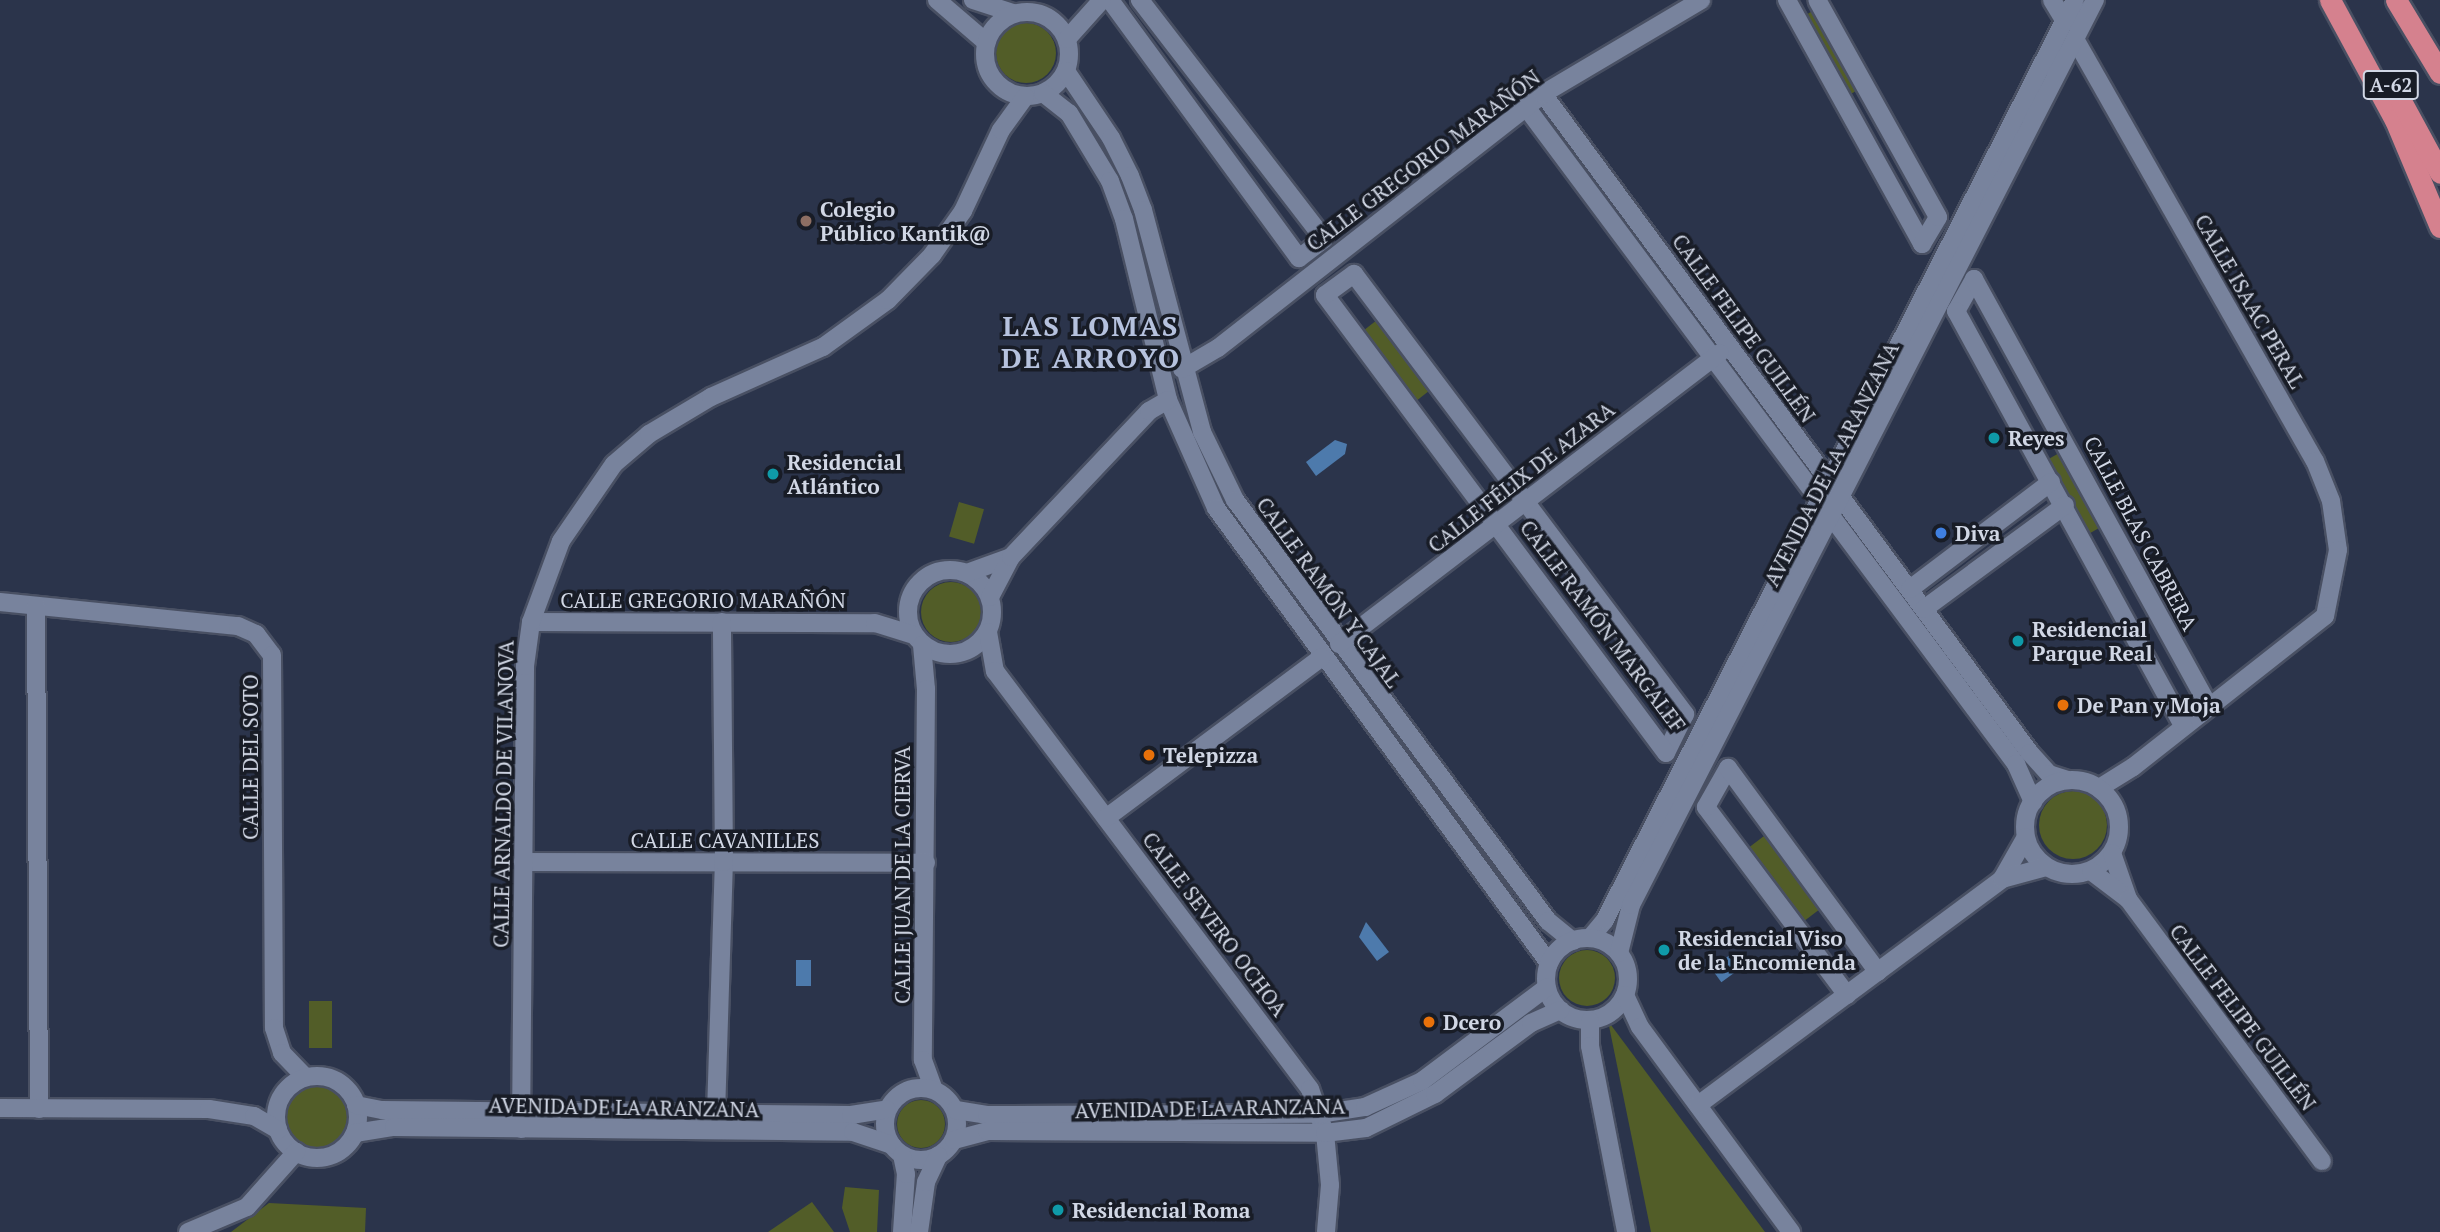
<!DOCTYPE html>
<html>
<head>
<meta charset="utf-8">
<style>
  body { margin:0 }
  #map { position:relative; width:2440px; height:1232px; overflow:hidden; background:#2b344b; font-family:"PT Serif",serif }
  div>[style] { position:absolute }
  .green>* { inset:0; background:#525d28; transform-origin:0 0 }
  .round { border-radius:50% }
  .water>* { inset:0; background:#4d7aac; transform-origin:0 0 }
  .roads { filter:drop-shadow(2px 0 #495063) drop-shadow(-2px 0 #495063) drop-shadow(0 2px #495063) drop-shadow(0 -2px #495063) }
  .minor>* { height:18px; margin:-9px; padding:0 9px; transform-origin:9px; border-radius:9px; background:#78839d }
  .minor>.ring { margin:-9px; padding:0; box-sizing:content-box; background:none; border:18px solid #78839d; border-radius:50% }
  .highway>* { height:21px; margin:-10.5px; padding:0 10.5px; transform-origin:10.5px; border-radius:10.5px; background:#d5818e }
  .dots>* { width:19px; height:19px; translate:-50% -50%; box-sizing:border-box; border:4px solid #181c26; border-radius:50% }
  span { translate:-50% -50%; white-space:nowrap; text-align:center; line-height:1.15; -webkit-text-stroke:7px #181c26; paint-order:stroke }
  .shield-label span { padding:2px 5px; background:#181c26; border:2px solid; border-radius:5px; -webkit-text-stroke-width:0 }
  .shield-label { font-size:19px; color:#d1d7e5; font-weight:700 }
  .street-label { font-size:21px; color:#d1d7e5 }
  .poi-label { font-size:21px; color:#d1d7e5; font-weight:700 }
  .left { translate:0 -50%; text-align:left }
  .district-label { font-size:28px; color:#b6c2de; font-weight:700; letter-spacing:2px }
</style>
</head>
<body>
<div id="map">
  <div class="green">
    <i style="left:1823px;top:5px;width:91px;height:24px;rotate:60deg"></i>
    <i class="round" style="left:996px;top:23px;width:60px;height:60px"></i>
    <i style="left:1382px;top:316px;width:88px;height:25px;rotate:52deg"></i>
    <i style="left:2066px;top:449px;width:85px;height:26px;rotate:60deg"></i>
    <i style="left:959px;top:502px;width:26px;height:36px;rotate:16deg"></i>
    <i class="round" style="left:921px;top:582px;width:60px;height:60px"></i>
    <i class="round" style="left:2039px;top:791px;width:68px;height:68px"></i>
    <i style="left:1768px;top:833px;width:92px;height:24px;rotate:53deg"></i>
    <i class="round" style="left:1559px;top:950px;width:56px;height:56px"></i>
    <i style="left:309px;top:1001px;width:23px;height:47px"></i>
    <i style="clip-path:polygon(1608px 1021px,1765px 1232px,1651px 1232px)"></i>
    <i class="round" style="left:284px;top:1084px;width:68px;height:68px"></i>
    <i class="round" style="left:897px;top:1100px;width:48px;height:48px"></i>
    <i style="clip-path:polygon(845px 1187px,879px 1190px,877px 1232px,850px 1232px,842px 1208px)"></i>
    <i style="clip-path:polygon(812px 1202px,834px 1232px,768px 1232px)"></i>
    <i style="clip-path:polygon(269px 1203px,366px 1208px,365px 1232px,231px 1232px)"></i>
  </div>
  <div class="water">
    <i style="clip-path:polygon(1335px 440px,1347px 444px,1345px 454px,1316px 476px,1306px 462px)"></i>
    <i style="clip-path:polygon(1366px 922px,1389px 952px,1377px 961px,1359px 937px)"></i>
    <i style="left:1734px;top:952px;width:17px;height:28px;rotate:54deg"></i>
    <i style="left:796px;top:960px;width:15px;height:26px"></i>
  </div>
  <div class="roads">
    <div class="minor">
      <i style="left:937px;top:0;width:65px;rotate:40.6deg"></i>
      <i style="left:973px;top:0;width:42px;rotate:18deg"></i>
      <i style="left:1110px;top:0;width:320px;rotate:53.8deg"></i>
      <i style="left:1299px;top:258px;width:31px;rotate:-37deg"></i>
      <i style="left:1324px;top:239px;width:302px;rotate:-127.6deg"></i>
      <i style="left:1787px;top:0;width:279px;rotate:61deg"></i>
      <i style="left:1922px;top:244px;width:31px;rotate:-59deg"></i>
      <i style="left:1938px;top:217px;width:248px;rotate:-119.1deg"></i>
      <i style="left:2052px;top:0;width:23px;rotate:59deg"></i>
      <i class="ring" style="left:985px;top:12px;width:66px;height:66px"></i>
      <i style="left:1067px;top:39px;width:52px;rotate:-48.1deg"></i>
      <i style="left:2075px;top:39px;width:485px;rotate:60.4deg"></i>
      <i style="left:2315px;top:461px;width:43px;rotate:68.2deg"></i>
      <i style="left:2331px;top:501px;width:49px;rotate:81.9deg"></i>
      <i style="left:2338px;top:550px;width:67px;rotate:101.1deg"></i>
      <i style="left:2325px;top:616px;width:244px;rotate:141.8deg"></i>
      <i style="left:2133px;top:767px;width:40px;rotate:148deg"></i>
      <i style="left:1066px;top:71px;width:81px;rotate:56.1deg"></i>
      <i style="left:1111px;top:138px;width:42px;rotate:63.4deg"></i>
      <i style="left:1130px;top:176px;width:36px;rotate:69deg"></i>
      <i style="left:1143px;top:210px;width:230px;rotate:75.1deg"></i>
      <i style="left:1202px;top:432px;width:76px;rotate:64.1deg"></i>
      <i style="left:1235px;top:500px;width:525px;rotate:53.37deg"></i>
      <i style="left:1548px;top:921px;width:32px;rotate:39deg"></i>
      <i style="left:1043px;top:93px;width:33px;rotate:38deg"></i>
      <i style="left:1069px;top:113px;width:79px;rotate:58.9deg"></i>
      <i style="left:1110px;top:181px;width:40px;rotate:69.8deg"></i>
      <i style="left:1124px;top:219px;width:186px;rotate:76.3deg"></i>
      <i style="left:1168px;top:400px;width:118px;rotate:66deg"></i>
      <i style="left:1216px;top:508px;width:564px;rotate:53.8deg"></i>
      <i style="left:1543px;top:94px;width:819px;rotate:53.54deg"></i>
      <i style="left:2030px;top:753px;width:28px;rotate:48deg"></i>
      <i style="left:2049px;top:774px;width:19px;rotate:18deg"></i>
      <i style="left:1526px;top:107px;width:820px;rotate:53.28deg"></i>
      <i style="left:2016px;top:764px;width:42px;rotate:65.9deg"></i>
      <i style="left:1354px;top:274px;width:551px;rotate:53.05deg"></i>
      <i style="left:1685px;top:714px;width:43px;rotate:116deg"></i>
      <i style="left:1666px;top:753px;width:571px;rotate:-126.67deg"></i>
      <i style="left:1325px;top:295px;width:36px;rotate:-36deg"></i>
      <i style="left:1974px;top:279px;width:37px;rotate:119deg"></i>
      <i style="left:1956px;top:311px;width:474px;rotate:61.3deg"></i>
      <i style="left:1974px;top:279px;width:488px;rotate:61.2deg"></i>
      <i style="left:1182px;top:369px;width:42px;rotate:-30.3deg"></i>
      <i style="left:1218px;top:348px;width:412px;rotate:-38deg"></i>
      <i style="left:1543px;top:94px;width:184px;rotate:-30.7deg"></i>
      <i class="ring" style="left:908px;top:570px;width:66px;height:66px"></i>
      <i style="left:967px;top:573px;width:47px;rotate:-20deg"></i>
      <i style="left:1910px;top:589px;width:177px;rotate:-37.2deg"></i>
      <i style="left:990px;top:597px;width:45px;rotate:-62.3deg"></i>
      <i style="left:1011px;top:557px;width:201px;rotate:-46.6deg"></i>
      <i style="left:1149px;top:411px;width:22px;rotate:-30deg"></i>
      <i style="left:0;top:602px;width:239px;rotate:5.8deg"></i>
      <i style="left:238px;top:626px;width:20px;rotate:24deg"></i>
      <i style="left:256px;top:634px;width:26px;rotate:53deg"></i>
      <i style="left:272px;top:655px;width:373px;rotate:89.7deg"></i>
      <i style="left:274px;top:1028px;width:26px;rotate:72deg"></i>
      <i style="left:282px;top:1053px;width:33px;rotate:46deg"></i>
      <i style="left:36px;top:606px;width:503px;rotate:89.66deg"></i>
      <i style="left:1924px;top:609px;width:175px;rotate:-36.4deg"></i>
      <i style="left:531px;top:622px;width:344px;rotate:0.2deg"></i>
      <i style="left:875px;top:623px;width:41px;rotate:17.1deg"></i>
      <i style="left:988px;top:632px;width:40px;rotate:80deg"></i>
      <i style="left:995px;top:671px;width:523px;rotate:53deg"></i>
      <i style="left:1310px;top:1089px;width:46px;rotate:71.2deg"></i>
      <i style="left:1325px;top:1133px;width:52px;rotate:84.5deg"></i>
      <i style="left:1330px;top:1185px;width:47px;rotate:94.9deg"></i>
      <i style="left:1339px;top:644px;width:479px;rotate:-37.4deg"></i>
      <i style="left:922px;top:645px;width:44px;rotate:84.8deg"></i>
      <i style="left:926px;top:689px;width:371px;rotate:90.5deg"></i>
      <i style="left:923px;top:1060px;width:30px;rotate:70deg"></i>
      <i class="ring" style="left:2025px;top:780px;width:76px;height:76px"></i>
      <i style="left:1106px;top:818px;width:269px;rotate:-36.7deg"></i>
      <i style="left:2112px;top:853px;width:49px;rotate:70.8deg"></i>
      <i style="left:523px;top:862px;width:403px;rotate:0.1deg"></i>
      <i style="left:2091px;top:871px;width:46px;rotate:37.1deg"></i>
      <i style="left:2128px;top:899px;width:326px;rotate:53.5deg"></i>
      <i style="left:2002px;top:879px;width:48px;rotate:-60.3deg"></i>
      <i style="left:1590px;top:938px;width:23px;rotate:-50deg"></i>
      <i style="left:1605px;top:920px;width:1033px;rotate:-62.94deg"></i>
      <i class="ring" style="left:1546px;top:938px;width:64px;height:64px"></i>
      <i style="left:1619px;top:953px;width:49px;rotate:-76deg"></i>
      <i style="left:1631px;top:905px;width:1017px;rotate:-62.86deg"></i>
      <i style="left:1625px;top:995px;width:35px;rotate:65deg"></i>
      <i style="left:1640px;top:1027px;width:255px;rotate:53.6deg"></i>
      <i style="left:1847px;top:995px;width:235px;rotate:-126.9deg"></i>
      <i style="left:1706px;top:807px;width:45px;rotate:-60.6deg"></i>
      <i style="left:1728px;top:768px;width:253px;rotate:53.7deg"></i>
      <i style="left:1590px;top:1021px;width:25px;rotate:90deg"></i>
      <i style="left:1590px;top:1046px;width:189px;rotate:79deg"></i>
      <i class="ring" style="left:276px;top:1076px;width:64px;height:64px"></i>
      <i class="ring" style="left:885px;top:1088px;width:54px;height:54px"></i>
      <i style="left:356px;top:1105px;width:26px;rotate:11deg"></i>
      <i style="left:382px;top:1110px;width:469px;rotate:0.6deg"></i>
      <i style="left:851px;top:1115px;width:36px;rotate:-9deg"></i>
      <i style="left:1698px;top:1105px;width:379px;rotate:-36.6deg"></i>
      <i style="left:2002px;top:879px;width:46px;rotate:-15.3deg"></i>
      <i style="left:0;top:1108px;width:209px;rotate:0.3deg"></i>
      <i style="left:209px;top:1109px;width:46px;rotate:8.8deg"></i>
      <i style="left:254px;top:1116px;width:28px;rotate:30deg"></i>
      <i style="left:956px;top:1110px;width:31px;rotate:9deg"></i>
      <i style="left:987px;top:1115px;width:332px;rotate:-0.2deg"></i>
      <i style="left:1319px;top:1114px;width:47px;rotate:-8.7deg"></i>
      <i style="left:1365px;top:1107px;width:63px;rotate:-24.5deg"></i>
      <i style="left:1422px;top:1081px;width:156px;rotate:-36.9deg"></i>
      <i style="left:716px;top:1114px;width:252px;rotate:-88.2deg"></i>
      <i style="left:724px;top:862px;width:240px;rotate:-90.5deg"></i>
      <i style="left:521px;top:1129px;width:463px;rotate:-89.5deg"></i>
      <i style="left:525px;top:666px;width:44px;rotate:-82.2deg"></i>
      <i style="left:531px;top:622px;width:86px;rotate:-69.7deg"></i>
      <i style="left:561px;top:541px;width:93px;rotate:-55.5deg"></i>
      <i style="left:614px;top:464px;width:46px;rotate:-40.6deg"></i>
      <i style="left:649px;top:434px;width:72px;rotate:-30.8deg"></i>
      <i style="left:711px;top:397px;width:123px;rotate:-24.1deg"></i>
      <i style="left:823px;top:347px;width:80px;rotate:-35.9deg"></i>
      <i style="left:888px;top:300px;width:63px;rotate:-45.6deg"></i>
      <i style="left:932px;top:255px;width:54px;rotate:-54.8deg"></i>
      <i style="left:963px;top:211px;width:89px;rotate:-64.9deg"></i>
      <i style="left:1001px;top:130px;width:41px;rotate:-54deg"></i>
      <i style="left:355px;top:1133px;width:39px;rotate:-9deg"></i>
      <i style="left:394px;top:1127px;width:459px;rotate:0.6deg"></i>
      <i style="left:853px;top:1132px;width:41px;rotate:18.4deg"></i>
      <i style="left:954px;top:1140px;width:34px;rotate:-15deg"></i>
      <i style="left:987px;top:1131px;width:338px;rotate:0.3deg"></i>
      <i style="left:1325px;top:1133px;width:41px;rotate:-7deg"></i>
      <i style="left:1366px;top:1128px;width:77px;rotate:-26.2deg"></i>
      <i style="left:1435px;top:1094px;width:119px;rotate:-36.5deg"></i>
      <i style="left:1531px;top:1023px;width:32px;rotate:-24deg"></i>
      <i style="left:188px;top:1232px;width:64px;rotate:-23deg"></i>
      <i style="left:247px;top:1207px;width:74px;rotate:-48.3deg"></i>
      <i style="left:902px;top:1232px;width:58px;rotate:-86.1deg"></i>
      <i style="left:906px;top:1174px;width:19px;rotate:-102deg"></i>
      <i style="left:919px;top:1232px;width:50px;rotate:-82deg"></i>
      <i style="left:926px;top:1182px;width:29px;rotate:-65deg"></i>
    </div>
    <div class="highway">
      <i style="left:2330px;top:0;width:136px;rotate:61.6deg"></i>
      <i style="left:2395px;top:120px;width:116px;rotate:67.2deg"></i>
      <i style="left:2396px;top:0;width:85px;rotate:58.9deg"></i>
      <i style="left:2395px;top:90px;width:94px;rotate:61.5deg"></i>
    </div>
  </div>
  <div class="dots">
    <i style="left:806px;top:221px;background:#8d6e63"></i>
    <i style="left:1994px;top:438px;background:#0f9aa8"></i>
    <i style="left:773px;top:474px;background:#0f9aa8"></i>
    <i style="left:1941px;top:533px;background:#3f7fe0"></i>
    <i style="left:2018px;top:641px;background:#0f9aa8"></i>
    <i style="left:2063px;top:705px;background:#e8710a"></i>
    <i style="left:1149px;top:755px;background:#e8710a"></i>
    <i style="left:1664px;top:950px;background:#0f9aa8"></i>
    <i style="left:1429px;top:1022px;background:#e8710a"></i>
    <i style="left:1058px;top:1210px;background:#0f9aa8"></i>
  </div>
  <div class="shield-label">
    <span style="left:2391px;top:85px">A-62</span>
  </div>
  <div class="street-label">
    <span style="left:1423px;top:160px;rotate:-37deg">CALLE GREGORIO MARAÑÓN</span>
    <span style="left:2250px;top:301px;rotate:60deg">CALLE ISAAC PERAL</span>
    <span style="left:1744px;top:328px;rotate:54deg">CALLE FELIPE GUILLÉN</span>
    <span style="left:1831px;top:464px;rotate:-63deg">AVENIDA DE LA ARANZANA</span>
    <span style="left:1521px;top:477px;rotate:-38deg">CALLE FÉLIX DE AZARA</span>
    <span style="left:2141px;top:533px;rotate:62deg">CALLE BLAS CABRERA</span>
    <span style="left:1329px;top:592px;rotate:54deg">CALLE RAMÓN Y CAJAL</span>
    <span style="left:703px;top:600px">CALLE GREGORIO MARAÑÓN</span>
    <span style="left:1603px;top:626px;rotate:53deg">CALLE RAMÓN MARGALEF</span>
    <span style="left:250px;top:757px;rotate:-90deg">CALLE DEL SOTO</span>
    <span style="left:503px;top:794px;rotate:-89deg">CALLE ARNALDO DE VILANOVA</span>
    <span style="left:725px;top:840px">CALLE CAVANILLES</span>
    <span style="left:902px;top:875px;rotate:-90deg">CALLE JUAN DE LA CIERVA</span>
    <span style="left:1215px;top:924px;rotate:53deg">CALLE SEVERO OCHOA</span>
    <span style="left:2243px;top:1017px;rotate:53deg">CALLE FELIPE GUILLÉN</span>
    <span style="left:624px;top:1107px;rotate:1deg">AVENIDA DE LA ARANZANA</span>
    <span style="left:1210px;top:1108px;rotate:-1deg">AVENIDA DE LA ARANZANA</span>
  </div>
  <div class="poi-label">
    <span class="left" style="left:820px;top:221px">Colegio<br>Público Kantik@</span>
    <span class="left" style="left:2008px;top:438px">Reyes</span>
    <span class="left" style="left:787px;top:474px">Residencial<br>Atlántico</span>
    <span class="left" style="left:1955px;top:533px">Diva</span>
    <span class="left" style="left:2032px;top:641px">Residencial<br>Parque Real</span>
    <span class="left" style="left:2077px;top:705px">De Pan y Moja</span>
    <span class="left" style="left:1163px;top:755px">Telepizza</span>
    <span class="left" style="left:1678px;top:950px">Residencial Viso<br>de la Encomienda</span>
    <span class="left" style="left:1443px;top:1022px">Dcero</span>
    <span class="left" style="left:1072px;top:1210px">Residencial Roma</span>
  </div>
  <div class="district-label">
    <span style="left:1091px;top:342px">LAS LOMAS<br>DE ARROYO</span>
  </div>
</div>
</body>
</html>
